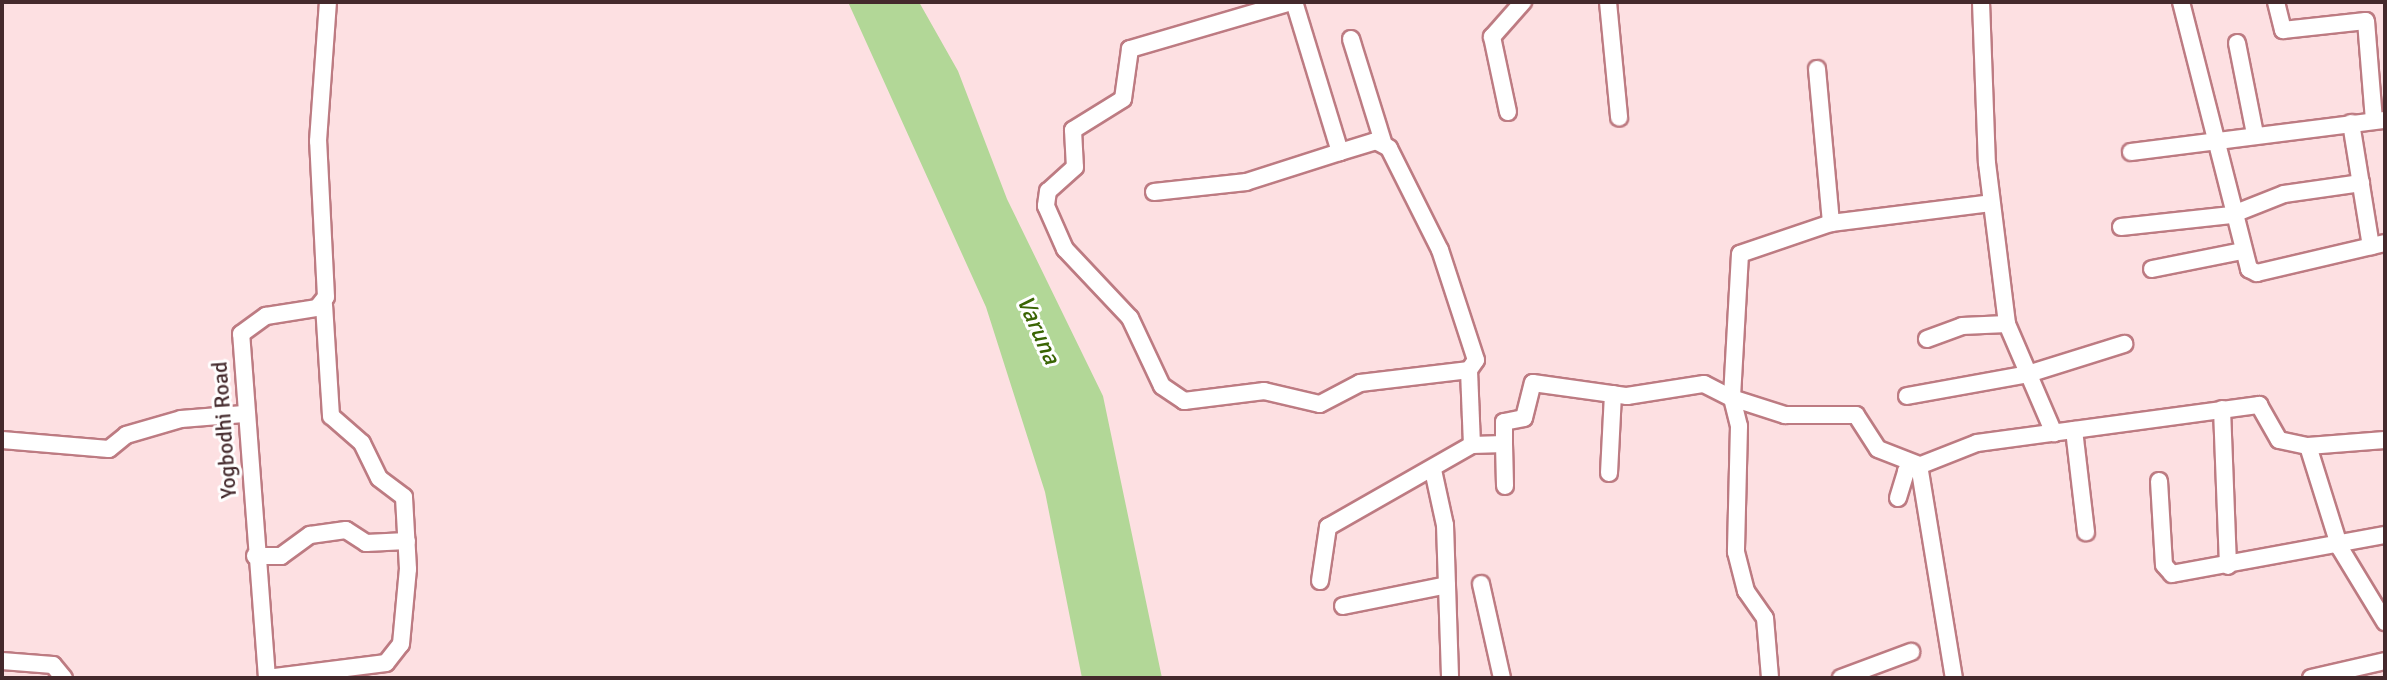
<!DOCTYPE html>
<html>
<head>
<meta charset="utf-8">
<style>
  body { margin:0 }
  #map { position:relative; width:2387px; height:680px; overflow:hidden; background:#fde0e2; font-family:Signika,sans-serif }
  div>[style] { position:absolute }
  .water>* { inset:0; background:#b2d797 }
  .roads { filter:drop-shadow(2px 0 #bd7b82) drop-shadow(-2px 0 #bd7b82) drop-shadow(0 2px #bd7b82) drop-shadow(0 -2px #bd7b82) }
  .minor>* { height:16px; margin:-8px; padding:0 8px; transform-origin:8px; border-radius:8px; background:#fff }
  span { translate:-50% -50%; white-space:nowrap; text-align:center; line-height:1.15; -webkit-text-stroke:6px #fff; paint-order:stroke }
  .street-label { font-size:22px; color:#44292c }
  .water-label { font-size:24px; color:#3a6504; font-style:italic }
  .frame { position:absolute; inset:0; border:4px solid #44292c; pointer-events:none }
</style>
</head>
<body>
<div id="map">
  <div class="water">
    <i style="clip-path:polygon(848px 2px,919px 2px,958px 71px,1007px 199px,1103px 396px,1162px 678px,1082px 678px,1045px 492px,986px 307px)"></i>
  </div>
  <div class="roads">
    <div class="minor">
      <i style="left:1291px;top:2px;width:168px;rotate:163.7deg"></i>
      <i style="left:1130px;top:49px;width:50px;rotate:98deg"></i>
      <i style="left:1123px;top:99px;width:59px;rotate:148.2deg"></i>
      <i style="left:1073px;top:130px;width:37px;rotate:87deg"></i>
      <i style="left:1075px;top:167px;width:36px;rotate:138deg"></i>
      <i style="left:1048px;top:191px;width:15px;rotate:98deg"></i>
      <i style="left:1046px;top:206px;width:47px;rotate:66.2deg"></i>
      <i style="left:1065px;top:249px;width:95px;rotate:46.7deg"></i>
      <i style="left:1130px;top:318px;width:75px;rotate:64.8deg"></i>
      <i style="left:1162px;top:386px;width:27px;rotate:34deg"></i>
      <i style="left:1184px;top:401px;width:81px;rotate:-7.1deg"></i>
      <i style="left:1264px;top:391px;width:57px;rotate:13.1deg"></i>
      <i style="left:1320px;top:404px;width:45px;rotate:-27.7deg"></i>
      <i style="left:1360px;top:383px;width:110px;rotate:-6.8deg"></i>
      <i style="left:1469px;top:370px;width:12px;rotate:-55deg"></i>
      <i style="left:1476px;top:360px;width:116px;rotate:-108.1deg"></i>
      <i style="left:1440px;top:250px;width:114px;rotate:-116.6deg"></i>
      <i style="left:1389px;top:148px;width:15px;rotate:-152deg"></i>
      <i style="left:1376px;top:141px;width:38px;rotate:163deg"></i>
      <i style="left:1608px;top:2px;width:116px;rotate:84.5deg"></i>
      <i style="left:1981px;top:2px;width:161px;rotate:87.9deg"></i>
      <i style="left:1987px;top:163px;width:162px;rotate:82.9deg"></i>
      <i style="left:2181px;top:2px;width:276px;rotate:75.7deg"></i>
      <i style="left:2249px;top:269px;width:9px;rotate:27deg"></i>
      <i style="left:2257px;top:273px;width:131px;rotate:-13.2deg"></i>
      <i style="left:2276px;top:2px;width:29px;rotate:76deg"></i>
      <i style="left:2283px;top:30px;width:83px;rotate:-6.2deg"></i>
      <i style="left:2366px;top:21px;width:100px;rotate:85.4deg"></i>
      <i style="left:1351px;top:39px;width:108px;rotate:72.7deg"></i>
      <i style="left:2237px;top:43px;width:93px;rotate:78.8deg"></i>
      <i style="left:1817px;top:69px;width:155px;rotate:84.8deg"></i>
      <i style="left:1831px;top:223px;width:161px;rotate:-7.1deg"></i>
      <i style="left:1508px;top:112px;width:77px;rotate:-102deg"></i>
      <i style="left:1492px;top:37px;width:47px;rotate:-48.5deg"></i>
      <i style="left:2351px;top:123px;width:125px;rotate:80.8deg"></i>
      <i style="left:2131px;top:152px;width:256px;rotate:-7.2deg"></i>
      <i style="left:1154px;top:192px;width:93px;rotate:-6.2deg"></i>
      <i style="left:1246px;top:182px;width:99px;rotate:-17.7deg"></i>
      <i style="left:1340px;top:152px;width:157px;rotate:-107deg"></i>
      <i style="left:1831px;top:223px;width:96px;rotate:161.2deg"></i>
      <i style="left:1740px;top:254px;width:144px;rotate:93.2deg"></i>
      <i style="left:1732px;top:398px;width:56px;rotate:17.8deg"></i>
      <i style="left:1785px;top:415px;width:71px"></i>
      <i style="left:1856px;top:415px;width:40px;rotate:57.1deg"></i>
      <i style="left:1878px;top:449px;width:44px;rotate:21.3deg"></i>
      <i style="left:1919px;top:465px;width:216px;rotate:80.7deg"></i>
      <i style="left:2121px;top:227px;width:111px;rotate:-6.2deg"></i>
      <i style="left:2231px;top:215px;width:57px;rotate:-21.6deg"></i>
      <i style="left:2284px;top:194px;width:78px;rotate:-8.1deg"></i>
      <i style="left:2152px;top:269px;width:92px;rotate:-11.3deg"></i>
      <i style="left:1927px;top:339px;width:37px;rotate:-20deg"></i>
      <i style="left:1962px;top:326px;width:45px;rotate:-2.5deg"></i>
      <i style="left:2007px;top:324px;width:119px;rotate:66.7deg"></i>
      <i style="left:1907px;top:396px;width:123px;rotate:-10.3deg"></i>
      <i style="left:2028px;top:374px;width:101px;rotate:-17.4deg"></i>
      <i style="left:2222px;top:409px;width:157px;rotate:87.8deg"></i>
      <i style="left:2074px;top:430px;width:103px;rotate:83.3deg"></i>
      <i style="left:2px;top:440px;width:107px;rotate:4.8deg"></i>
      <i style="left:109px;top:449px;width:22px;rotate:-39deg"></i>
      <i style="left:126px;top:435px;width:57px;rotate:-16.2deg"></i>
      <i style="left:181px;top:419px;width:63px;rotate:-4.5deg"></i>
      <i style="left:1504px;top:444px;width:22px;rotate:-90deg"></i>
      <i style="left:1504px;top:422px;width:20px;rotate:-11deg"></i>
      <i style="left:1524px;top:418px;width:36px;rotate:-76deg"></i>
      <i style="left:1533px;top:383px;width:95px;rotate:7.9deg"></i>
      <i style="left:1627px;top:396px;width:78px;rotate:-8.9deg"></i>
      <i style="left:1704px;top:384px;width:31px;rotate:27deg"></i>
      <i style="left:1732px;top:398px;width:29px;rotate:76deg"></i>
      <i style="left:1739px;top:426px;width:126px;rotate:91.4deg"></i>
      <i style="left:1736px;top:552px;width:40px;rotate:75.6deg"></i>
      <i style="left:1746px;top:591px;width:33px;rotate:55deg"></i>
      <i style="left:1765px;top:618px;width:60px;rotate:85.2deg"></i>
      <i style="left:1472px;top:445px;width:32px;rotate:-2deg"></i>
      <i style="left:1504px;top:444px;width:42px;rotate:88.6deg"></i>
      <i style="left:2308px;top:446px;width:77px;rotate:-4.5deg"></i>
      <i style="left:1433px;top:470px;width:56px;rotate:77.7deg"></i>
      <i style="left:1445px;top:525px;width:153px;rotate:88.1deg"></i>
      <i style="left:1609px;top:473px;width:79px;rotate:-87.1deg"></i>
      <i style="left:2159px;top:481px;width:84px;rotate:86.6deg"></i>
      <i style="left:2164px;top:565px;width:12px;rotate:48deg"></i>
      <i style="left:2172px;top:574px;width:217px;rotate:-10.4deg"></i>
      <i style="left:1898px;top:498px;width:28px;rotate:-73deg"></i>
      <i style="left:1906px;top:471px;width:76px;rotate:-21.5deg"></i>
      <i style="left:1977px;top:443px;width:285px;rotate:-7.7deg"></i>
      <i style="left:2259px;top:405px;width:40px;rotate:60.3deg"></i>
      <i style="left:2279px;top:440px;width:30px;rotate:12deg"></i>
      <i style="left:2308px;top:446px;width:107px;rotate:72.6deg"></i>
      <i style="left:2340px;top:548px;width:87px;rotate:58.7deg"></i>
      <i style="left:255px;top:556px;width:26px"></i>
      <i style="left:281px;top:556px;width:36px;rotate:-36deg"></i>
      <i style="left:310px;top:535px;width:36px;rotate:-8deg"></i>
      <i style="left:346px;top:530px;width:24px;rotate:33deg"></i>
      <i style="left:366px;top:543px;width:41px;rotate:-2.8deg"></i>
      <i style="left:1320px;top:581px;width:55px;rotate:-81.6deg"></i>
      <i style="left:1328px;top:527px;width:166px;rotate:-29.7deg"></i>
      <i style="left:1472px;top:445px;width:75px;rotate:-92.3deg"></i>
      <i style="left:1481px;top:584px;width:96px;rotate:77.4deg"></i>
      <i style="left:1343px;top:606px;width:106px;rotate:-11.4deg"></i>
      <i style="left:2px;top:661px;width:51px;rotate:4.5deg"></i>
      <i style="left:53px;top:665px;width:17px;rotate:50deg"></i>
      <i style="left:267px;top:678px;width:345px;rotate:-94.3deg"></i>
      <i style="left:241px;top:334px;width:31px;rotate:-36deg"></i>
      <i style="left:266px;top:316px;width:52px;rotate:-8.9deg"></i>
      <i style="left:317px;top:308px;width:14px;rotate:-51deg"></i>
      <i style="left:326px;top:297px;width:156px;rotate:-92.9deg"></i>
      <i style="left:318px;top:141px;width:139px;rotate:-85.9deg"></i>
      <i style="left:267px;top:678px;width:120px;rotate:-7.2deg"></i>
      <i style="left:386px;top:663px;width:24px;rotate:-52deg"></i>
      <i style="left:401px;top:644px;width:75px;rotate:-84.7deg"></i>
      <i style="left:408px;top:569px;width:72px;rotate:-93.2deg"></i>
      <i style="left:404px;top:497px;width:31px;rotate:-143deg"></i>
      <i style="left:379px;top:478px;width:39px;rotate:-116deg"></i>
      <i style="left:362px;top:443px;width:41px;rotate:-138.9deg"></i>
      <i style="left:331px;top:416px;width:112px;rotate:-93.6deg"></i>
      <i style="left:1841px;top:678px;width:75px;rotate:-20.4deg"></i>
      <i style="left:2311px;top:678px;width:76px;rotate:-12.9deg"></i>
    </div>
  </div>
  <div class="street-label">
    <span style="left:224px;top:430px;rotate:-94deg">Yogbodhi Road</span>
  </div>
  <div class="water-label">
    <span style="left:1038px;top:330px;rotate:66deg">Varuna</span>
  </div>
  <div class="frame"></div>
</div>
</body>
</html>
